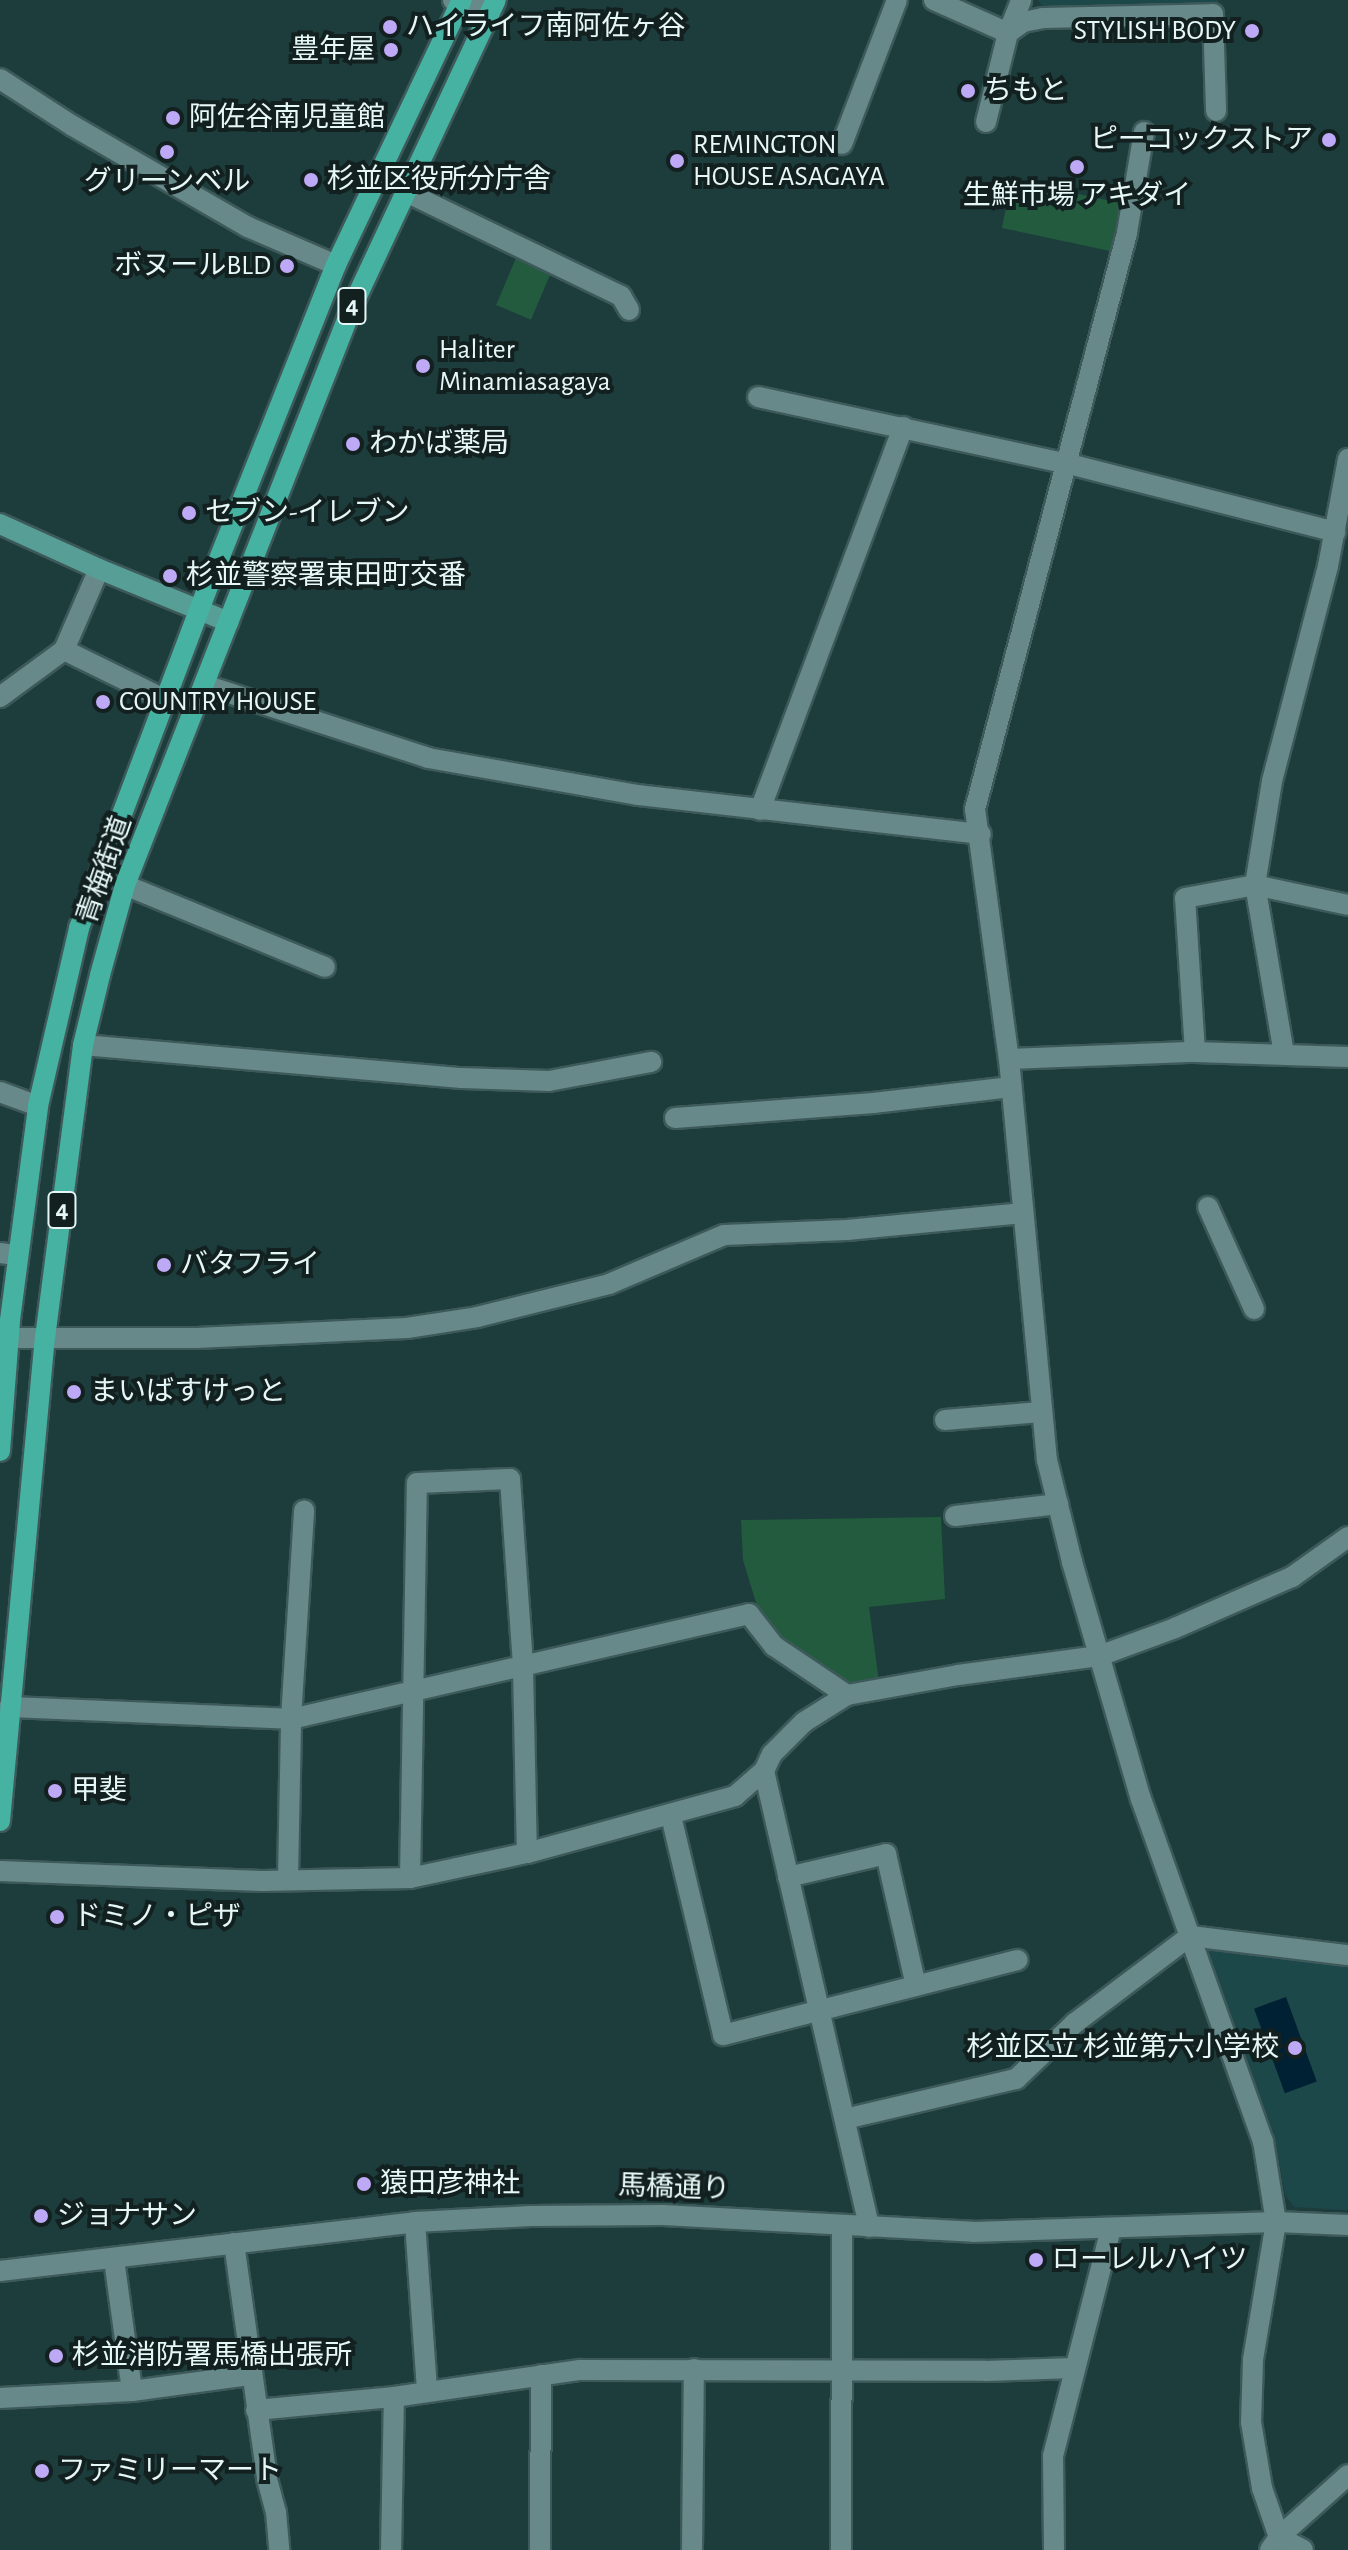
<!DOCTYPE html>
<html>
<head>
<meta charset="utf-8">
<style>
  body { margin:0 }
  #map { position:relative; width:1348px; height:2550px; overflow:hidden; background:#1d3c3c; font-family:"Alegreya Sans","Noto Sans JP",sans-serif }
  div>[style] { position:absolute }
  .built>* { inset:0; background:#1d4849 }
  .green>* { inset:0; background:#225b3e; transform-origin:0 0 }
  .water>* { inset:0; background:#002133; transform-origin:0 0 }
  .roads { filter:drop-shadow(2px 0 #3d595a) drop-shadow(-2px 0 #3d595a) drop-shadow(0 2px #3d595a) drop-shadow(0 -2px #3d595a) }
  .street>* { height:20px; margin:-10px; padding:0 10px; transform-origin:10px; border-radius:10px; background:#688989 }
  .secondary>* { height:20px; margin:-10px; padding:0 10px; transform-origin:10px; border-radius:10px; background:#569e96 }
  .primary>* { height:20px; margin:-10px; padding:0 10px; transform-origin:10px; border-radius:10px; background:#45b2a2 }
  .dots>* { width:22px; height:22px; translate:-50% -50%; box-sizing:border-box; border:4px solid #132020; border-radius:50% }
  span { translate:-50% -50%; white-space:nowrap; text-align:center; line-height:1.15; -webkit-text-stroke:8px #132020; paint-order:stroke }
  .shield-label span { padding:2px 6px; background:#132020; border:2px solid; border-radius:6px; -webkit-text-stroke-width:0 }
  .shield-label { font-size:26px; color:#e5f7f7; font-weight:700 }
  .poi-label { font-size:28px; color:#e5f7f7 }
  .left { translate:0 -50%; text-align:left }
  .right { translate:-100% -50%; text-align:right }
  .street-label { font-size:28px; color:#e5f7f7 }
</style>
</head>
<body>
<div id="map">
  <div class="built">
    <i style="clip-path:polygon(1038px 0,1218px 0,1218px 7px,1043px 8px)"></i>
    <i style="clip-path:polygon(1210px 1945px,1348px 1962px,1348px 2210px,1294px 2207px,1285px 2194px,1274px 2134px,1206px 1953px)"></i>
  </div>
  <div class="green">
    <i style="left:1012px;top:180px;width:113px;height:49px;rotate:12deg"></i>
    <i style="left:516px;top:258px;width:38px;height:51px;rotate:23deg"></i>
    <i style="clip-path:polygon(941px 1517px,945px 1599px,869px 1607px,879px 1682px,848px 1687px,780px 1639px,757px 1606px,743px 1560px,741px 1520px)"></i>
  </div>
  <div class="water">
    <i style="left:1286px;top:1997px;width:90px;height:34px;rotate:70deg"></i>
  </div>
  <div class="roads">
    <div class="street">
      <i style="left:453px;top:0;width:8px;rotate:23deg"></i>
      <i style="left:460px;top:3px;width:25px;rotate:-7deg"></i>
      <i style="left:934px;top:0;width:81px;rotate:24deg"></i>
      <i style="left:1008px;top:33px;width:19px;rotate:-36deg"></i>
      <i style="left:1023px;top:22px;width:20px;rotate:-11deg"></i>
      <i style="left:1043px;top:18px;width:170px;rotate:-1.3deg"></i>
      <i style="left:1213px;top:14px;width:97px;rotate:88.2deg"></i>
      <i style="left:0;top:79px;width:87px;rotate:32.8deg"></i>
      <i style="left:73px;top:126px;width:202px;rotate:30deg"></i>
      <i style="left:248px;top:227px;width:96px;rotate:23.4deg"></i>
      <i style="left:986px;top:122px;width:92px;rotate:-76.1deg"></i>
      <i style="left:1008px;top:33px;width:35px;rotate:-68deg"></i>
      <i style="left:1144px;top:132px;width:102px;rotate:99.6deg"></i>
      <i style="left:1127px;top:233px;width:596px;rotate:104.78deg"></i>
      <i style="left:975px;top:809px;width:252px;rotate:82.3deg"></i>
      <i style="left:1009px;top:1059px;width:403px;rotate:84.6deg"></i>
      <i style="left:1047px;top:1460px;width:105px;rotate:76.2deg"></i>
      <i style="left:1072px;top:1562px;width:247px;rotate:73.8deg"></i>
      <i style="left:1141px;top:1799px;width:363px;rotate:70.4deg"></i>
      <i style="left:1263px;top:2141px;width:82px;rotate:80.9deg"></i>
      <i style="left:1276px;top:2222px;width:140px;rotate:99.5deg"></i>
      <i style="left:1253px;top:2360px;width:62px;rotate:91.8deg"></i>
      <i style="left:1251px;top:2422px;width:67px;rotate:80.5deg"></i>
      <i style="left:1262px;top:2488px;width:52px;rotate:70.9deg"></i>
      <i style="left:1279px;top:2537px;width:27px;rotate:28deg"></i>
      <i style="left:842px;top:144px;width:154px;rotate:-69.1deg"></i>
      <i style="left:404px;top:191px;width:241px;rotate:25.8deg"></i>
      <i style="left:621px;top:296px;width:16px;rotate:60deg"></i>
      <i style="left:758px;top:397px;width:318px;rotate:12.2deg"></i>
      <i style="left:1069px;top:464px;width:275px;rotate:14.3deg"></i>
      <i style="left:64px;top:650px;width:114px;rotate:26.1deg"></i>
      <i style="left:205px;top:685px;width:235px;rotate:18.1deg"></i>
      <i style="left:428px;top:758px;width:213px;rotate:10deg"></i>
      <i style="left:638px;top:795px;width:345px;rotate:6.5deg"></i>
      <i style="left:0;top:697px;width:79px;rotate:-36.3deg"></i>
      <i style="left:64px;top:650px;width:88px;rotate:-66.6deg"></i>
      <i style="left:760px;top:810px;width:409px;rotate:-69.5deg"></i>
      <i style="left:125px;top:885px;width:216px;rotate:22.3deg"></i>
      <i style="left:83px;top:1045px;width:380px;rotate:5deg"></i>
      <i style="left:462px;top:1078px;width:87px;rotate:2deg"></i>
      <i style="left:549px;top:1081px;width:104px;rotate:-10.6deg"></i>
      <i style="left:1195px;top:1052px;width:154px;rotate:-93.7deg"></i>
      <i style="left:1185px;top:898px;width:71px;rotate:-10.5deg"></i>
      <i style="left:1255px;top:885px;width:105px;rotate:-80.7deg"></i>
      <i style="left:1272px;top:781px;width:222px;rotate:-75.4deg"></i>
      <i style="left:1328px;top:566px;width:109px;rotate:-79.4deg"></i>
      <i style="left:1284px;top:1054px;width:171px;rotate:-99.7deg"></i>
      <i style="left:1255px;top:885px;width:95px;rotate:12.1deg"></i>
      <i style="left:1009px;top:1059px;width:186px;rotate:-2.2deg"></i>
      <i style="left:1195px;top:1052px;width:153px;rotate:1.9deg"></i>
      <i style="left:0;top:1092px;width:40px;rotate:20.2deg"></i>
      <i style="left:675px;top:1118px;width:199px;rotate:-4.3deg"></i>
      <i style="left:873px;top:1103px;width:139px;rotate:-6.6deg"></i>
      <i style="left:1208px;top:1207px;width:112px;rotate:65.7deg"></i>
      <i style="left:0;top:1253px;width:17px;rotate:7deg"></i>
      <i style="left:8px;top:1338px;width:189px"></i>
      <i style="left:197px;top:1338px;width:210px;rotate:-2.7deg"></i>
      <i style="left:407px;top:1328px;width:71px;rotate:-8.9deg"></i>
      <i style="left:477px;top:1317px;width:136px;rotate:-14deg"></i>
      <i style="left:609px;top:1284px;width:125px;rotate:-23.1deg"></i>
      <i style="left:724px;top:1235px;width:123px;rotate:-2.3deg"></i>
      <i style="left:847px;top:1230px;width:177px;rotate:-5.5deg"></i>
      <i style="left:945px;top:1420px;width:96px;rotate:-4.8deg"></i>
      <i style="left:955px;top:1516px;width:104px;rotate:-6.6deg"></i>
      <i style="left:9px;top:1707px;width:282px;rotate:2.4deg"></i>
      <i style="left:291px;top:1719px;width:470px;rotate:-12.9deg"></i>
      <i style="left:749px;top:1614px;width:41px;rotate:52deg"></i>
      <i style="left:774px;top:1646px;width:88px;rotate:33.9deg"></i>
      <i style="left:764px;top:1771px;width:468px;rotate:77deg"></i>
      <i style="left:671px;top:1816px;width:225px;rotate:76.6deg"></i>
      <i style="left:723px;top:2035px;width:304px;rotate:-14.3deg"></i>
      <i style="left:0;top:1871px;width:262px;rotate:2.2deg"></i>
      <i style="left:262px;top:1881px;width:148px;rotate:-1.2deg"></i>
      <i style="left:410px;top:1878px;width:120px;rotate:-12.1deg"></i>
      <i style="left:527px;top:1853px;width:216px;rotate:-15.3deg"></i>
      <i style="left:735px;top:1796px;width:38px;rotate:-41deg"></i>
      <i style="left:764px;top:1771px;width:19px;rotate:-65deg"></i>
      <i style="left:772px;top:1754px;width:45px;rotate:-45deg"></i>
      <i style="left:804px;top:1722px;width:51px;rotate:-32.1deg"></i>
      <i style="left:847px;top:1695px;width:113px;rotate:-10.2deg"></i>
      <i style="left:958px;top:1675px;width:142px;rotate:-7.7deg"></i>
      <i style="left:1099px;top:1656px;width:81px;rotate:-20.2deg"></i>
      <i style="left:1175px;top:1628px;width:128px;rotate:-23.6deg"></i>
      <i style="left:1292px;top:1577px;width:69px;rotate:-35.5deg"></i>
      <i style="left:788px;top:1877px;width:101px;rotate:-13.2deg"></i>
      <i style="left:886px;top:1854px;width:135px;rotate:77.2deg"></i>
      <i style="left:410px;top:1878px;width:395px;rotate:-89deg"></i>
      <i style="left:417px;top:1483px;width:93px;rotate:-2.5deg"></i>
      <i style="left:510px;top:1479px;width:188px;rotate:86deg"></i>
      <i style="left:523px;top:1667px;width:186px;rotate:88.8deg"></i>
      <i style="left:288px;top:1880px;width:161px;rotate:-88.9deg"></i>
      <i style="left:291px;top:1719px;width:209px;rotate:-86.4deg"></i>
      <i style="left:845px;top:2119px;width:176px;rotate:-13.2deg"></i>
      <i style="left:1016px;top:2079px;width:81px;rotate:-43.5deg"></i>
      <i style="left:1075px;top:2023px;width:144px;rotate:-37.1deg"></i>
      <i style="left:1190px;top:1936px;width:159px;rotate:6.9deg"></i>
      <i style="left:415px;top:2222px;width:168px;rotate:85.9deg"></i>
      <i style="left:234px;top:2243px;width:238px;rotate:82deg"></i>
      <i style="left:267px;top:2479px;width:34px;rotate:75deg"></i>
      <i style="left:276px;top:2512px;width:38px;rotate:85deg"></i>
      <i style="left:114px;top:2259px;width:133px;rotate:82.2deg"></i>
      <i style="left:0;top:2271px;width:418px;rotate:-6.7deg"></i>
      <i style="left:415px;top:2222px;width:116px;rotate:-3deg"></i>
      <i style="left:531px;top:2216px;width:132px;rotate:-0.4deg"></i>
      <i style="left:663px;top:2215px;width:310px;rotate:3.1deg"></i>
      <i style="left:973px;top:2232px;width:303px;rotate:-1.9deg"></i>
      <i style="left:1276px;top:2222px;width:72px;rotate:2.4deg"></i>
      <i style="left:0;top:2398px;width:132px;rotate:-3deg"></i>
      <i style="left:132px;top:2391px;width:120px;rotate:-7.7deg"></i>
      <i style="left:256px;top:2410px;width:139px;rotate:-5.4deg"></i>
      <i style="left:394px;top:2397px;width:188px;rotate:-8.3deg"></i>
      <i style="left:580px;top:2370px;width:406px;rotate:0.1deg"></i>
      <i style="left:986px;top:2371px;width:88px;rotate:-2deg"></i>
      <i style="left:391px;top:2550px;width:153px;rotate:-88.9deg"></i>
      <i style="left:540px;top:2550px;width:175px;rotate:-89.7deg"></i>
      <i style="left:692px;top:2550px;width:181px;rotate:-89.4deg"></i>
      <i style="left:841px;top:2550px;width:324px;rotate:-89.8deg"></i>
      <i style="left:1054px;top:2550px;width:94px;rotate:-90.6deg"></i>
      <i style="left:1053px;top:2456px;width:235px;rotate:-75.7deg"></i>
      <i style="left:1270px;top:2550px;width:16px;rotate:-55deg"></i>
      <i style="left:1279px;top:2537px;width:93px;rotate:-41.9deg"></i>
    </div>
    <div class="secondary">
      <i style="left:0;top:524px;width:109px;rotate:24.4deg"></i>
      <i style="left:99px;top:569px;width:140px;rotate:22.2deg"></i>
    </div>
    <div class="primary">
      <i style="left:0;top:1451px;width:131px;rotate:-85.6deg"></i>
      <i style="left:10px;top:1320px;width:216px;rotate:-82.5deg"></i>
      <i style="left:38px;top:1106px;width:183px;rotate:-77deg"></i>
      <i style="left:79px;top:928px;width:368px;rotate:-69.3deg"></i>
      <i style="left:209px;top:584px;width:343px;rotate:-68.3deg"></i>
      <i style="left:336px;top:265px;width:293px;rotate:-64.6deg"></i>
      <i style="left:0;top:1821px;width:485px;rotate:-84.7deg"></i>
      <i style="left:45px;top:1338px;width:295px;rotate:-82.6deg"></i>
      <i style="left:83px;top:1045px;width:72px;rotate:-76.3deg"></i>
      <i style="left:100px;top:975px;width:93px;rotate:-74.5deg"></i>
      <i style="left:125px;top:885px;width:621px;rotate:-68.56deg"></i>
      <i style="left:352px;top:307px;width:339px;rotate:-64.9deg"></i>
    </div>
  </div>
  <div class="dots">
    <i style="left:390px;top:27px;background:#bda9f5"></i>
    <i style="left:1252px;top:31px;background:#bda9f5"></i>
    <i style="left:391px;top:50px;background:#bda9f5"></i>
    <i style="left:968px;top:91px;background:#bda9f5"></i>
    <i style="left:173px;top:118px;background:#bda9f5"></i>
    <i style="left:1329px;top:140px;background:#bda9f5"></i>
    <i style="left:167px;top:152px;background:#bda9f5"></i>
    <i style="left:677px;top:161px;background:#bda9f5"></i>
    <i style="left:1077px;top:167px;background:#bda9f5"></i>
    <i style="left:311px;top:180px;background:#bda9f5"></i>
    <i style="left:287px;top:266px;background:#bda9f5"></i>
    <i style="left:423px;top:366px;background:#bda9f5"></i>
    <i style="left:353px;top:444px;background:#bda9f5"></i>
    <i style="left:189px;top:513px;background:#bda9f5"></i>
    <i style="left:170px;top:576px;background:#bda9f5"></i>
    <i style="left:103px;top:702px;background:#bda9f5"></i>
    <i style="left:164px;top:1265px;background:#bda9f5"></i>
    <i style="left:74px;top:1392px;background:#bda9f5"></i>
    <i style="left:55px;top:1791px;background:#bda9f5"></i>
    <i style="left:57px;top:1917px;background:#bda9f5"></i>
    <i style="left:1295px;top:2048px;background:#bda9f5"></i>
    <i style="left:364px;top:2184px;background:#bda9f5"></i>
    <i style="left:41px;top:2216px;background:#bda9f5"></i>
    <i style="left:1036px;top:2260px;background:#bda9f5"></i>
    <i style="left:56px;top:2356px;background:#bda9f5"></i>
    <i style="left:42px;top:2471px;background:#bda9f5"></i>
  </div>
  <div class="shield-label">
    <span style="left:352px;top:306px">4</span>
    <span style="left:62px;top:1210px">4</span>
  </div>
  <div class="poi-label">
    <span class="left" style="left:406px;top:27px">ハイライフ南阿佐ヶ谷</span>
    <span class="right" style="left:1236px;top:31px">STYLISH BODY</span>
    <span class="right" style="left:375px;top:50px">豊年屋</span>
    <span class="left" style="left:984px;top:91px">ちもと</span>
    <span class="left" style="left:189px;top:118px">阿佐谷南児童館</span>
    <span class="right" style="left:1313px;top:140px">ピーコックストア</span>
    <span class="left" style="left:693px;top:161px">REMINGTON<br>HOUSE ASAGAYA</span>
    <span class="left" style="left:327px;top:180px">杉並区役所分庁舎</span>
    <span style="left:167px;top:182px">グリーンベル</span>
    <span style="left:1077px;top:196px">生鮮市場 アキダイ</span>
    <span class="right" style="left:271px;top:266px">ボヌールBLD</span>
    <span class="left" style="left:439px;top:366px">Haliter<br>Minamiasagaya</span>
    <span class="left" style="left:369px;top:444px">わかば薬局</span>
    <span class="left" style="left:205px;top:513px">セブン-イレブン</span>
    <span class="left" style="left:186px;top:576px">杉並警察署東田町交番</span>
    <span class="left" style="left:119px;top:702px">COUNTRY HOUSE</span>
    <span class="left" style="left:180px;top:1265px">バタフライ</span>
    <span class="left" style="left:90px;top:1392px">まいばすけっと</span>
    <span class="left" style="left:71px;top:1791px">甲斐</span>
    <span class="left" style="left:73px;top:1917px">ドミノ・ピザ</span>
    <span class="right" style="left:1279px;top:2048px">杉並区立 杉並第六小学校</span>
    <span class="left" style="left:380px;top:2184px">猿田彦神社</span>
    <span class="left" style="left:57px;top:2216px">ジョナサン</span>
    <span class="left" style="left:1052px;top:2260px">ローレルハイツ</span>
    <span class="left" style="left:72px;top:2356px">杉並消防署馬橋出張所</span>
    <span class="left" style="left:58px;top:2471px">ファミリーマート</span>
  </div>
  <div class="street-label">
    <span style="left:105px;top:870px;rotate:-71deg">青梅街道</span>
    <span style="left:674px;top:2188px;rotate:2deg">馬橋通り</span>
  </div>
</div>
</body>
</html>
